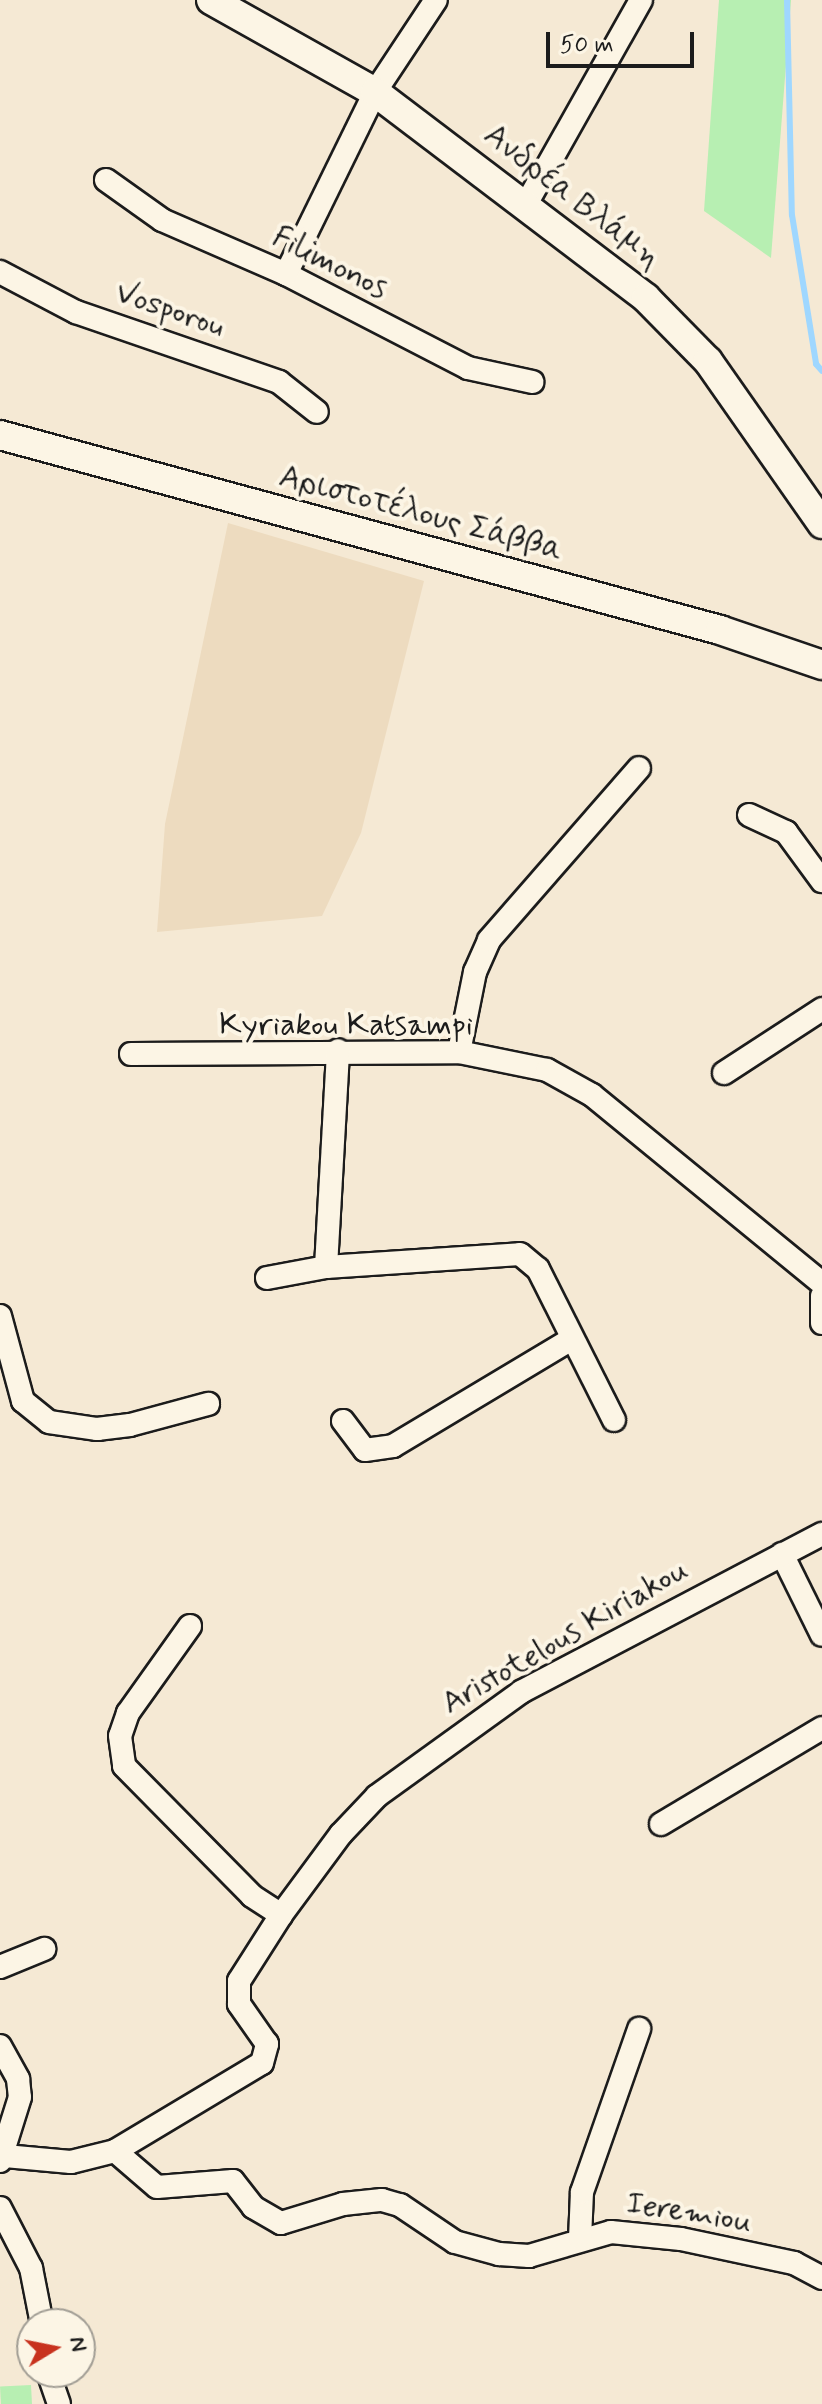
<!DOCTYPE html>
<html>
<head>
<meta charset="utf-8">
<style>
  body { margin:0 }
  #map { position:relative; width:822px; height:2404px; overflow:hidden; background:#f5e9d4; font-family:Mynerve,sans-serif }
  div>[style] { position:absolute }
  .built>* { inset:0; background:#eddbbf }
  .green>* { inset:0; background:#b7efb2; transform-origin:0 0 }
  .stream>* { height:6px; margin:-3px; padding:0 3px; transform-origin:3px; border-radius:3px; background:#9fd7ff }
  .roads { filter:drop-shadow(2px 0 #1c1c1c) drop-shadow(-2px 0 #1c1c1c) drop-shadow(0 2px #1c1c1c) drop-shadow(0 -2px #1c1c1c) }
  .minor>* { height:22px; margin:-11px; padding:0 11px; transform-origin:11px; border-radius:11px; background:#fcf5e5 }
  .tertiary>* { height:28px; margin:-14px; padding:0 14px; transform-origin:14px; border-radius:14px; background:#fcf5e5 }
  span { translate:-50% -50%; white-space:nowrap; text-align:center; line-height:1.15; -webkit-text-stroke:8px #fcf5e5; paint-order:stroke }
  .street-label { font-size:32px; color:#1c1c1c }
  .north { position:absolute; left:16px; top:2308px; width:80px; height:80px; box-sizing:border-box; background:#fcf5e5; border:2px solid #a29e95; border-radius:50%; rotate:80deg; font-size:22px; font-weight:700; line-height:32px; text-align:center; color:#1c1c1c }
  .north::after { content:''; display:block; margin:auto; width:28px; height:36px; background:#c8321e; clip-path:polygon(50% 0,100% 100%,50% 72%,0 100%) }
  .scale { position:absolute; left:546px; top:32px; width:148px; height:36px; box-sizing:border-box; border:4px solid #1c1c1c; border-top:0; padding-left:10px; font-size:24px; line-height:28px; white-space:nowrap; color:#1c1c1c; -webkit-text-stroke:6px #fcf5e5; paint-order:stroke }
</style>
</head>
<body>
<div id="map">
  <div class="built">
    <i style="clip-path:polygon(228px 523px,424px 581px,361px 833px,322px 916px,157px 932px,165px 824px)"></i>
  </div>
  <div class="green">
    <i style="clip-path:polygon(719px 0,791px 0,771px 258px,704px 211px)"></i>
    <i style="left:31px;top:2385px;width:19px;height:31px;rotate:87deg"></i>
  </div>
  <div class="stream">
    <i style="left:787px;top:0;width:215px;rotate:88.7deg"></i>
    <i style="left:792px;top:215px;width:151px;rotate:80.8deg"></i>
    <i style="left:816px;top:364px;width:9px;rotate:49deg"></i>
  </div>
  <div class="roads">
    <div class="minor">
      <i style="left:106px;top:180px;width:69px;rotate:35.5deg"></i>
      <i style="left:162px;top:220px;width:135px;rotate:23.5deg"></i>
      <i style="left:286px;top:274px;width:205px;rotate:27.3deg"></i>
      <i style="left:468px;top:368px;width:66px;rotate:12.2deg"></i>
      <i style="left:525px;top:206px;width:236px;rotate:-60.6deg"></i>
      <i style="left:0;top:272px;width:86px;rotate:27.8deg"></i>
      <i style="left:76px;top:312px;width:215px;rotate:19deg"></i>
      <i style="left:279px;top:382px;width:48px;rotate:38.3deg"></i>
      <i style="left:286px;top:274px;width:203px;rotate:-63.9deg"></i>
      <i style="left:375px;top:92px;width:110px;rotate:-56.5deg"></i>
      <i style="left:749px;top:815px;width:41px;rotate:24.7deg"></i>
      <i style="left:786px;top:832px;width:61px;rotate:53.7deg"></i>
      <i style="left:459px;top:1052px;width:82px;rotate:-78.7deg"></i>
      <i style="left:475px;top:972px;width:35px;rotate:-66deg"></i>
      <i style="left:489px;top:940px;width:228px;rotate:-48.9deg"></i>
      <i style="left:131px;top:1054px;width:328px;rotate:-0.3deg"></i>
      <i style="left:459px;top:1052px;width:90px;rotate:11.6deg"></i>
      <i style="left:547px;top:1070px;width:51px;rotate:29.1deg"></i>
      <i style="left:592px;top:1095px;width:297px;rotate:39.3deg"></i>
      <i style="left:724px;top:1073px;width:117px;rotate:-33.1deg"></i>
      <i style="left:326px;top:1267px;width:217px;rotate:-86.8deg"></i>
      <i style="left:267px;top:1278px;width:60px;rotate:-10.6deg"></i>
      <i style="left:326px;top:1267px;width:194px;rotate:-3.8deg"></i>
      <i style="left:520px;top:1254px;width:23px;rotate:40deg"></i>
      <i style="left:538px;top:1269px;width:169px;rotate:63.3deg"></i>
      <i style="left:822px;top:1296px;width:27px;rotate:90deg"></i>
      <i style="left:0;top:1316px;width:88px;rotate:74.9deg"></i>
      <i style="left:23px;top:1401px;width:33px;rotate:39deg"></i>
      <i style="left:49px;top:1422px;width:49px;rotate:8.3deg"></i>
      <i style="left:97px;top:1429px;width:33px;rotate:-7deg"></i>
      <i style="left:130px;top:1425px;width:81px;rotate:-15.1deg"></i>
      <i style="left:343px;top:1421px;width:36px;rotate:53deg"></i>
      <i style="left:365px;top:1450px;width:28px;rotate:-8deg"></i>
      <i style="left:393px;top:1446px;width:209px;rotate:-30.9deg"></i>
      <i style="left:782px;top:1554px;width:90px;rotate:63.7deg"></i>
      <i style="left:190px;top:1626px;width:107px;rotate:125.5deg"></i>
      <i style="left:128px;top:1713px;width:24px;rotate:109deg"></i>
      <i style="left:120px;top:1736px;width:30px;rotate:82deg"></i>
      <i style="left:124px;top:1766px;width:182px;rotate:45.4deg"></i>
      <i style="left:252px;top:1896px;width:35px;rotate:33deg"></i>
      <i style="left:661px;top:1824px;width:187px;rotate:-30.8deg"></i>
      <i style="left:0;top:1967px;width:48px;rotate:-22.2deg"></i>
      <i style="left:0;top:2046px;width:38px;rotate:61deg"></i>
      <i style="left:18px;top:2079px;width:18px;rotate:84deg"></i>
      <i style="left:20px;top:2097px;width:67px;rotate:107.4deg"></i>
      <i style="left:115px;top:2151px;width:55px;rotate:40.6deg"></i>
      <i style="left:157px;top:2187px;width:76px;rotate:-4.5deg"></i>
      <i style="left:233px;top:2181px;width:33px;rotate:52deg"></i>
      <i style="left:253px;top:2207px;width:32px;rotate:30deg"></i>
      <i style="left:281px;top:2223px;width:65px;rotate:-17deg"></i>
      <i style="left:343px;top:2204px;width:39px;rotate:-6deg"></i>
      <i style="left:382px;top:2200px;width:19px;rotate:16deg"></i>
      <i style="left:400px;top:2205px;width:66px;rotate:33.9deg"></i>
      <i style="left:455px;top:2242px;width:46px;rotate:15.3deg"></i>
      <i style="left:499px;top:2254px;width:30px;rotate:4deg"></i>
      <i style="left:529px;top:2256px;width:85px;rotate:-16.3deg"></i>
      <i style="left:611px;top:2232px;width:70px;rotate:5.7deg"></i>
      <i style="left:681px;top:2239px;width:116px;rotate:12deg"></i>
      <i style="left:794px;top:2263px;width:32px;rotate:28deg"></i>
      <i style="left:5px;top:2156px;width:66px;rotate:5.2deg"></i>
      <i style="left:71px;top:2162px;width:45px;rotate:-14deg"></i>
      <i style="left:115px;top:2151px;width:171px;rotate:-30.9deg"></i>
      <i style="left:262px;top:2063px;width:20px;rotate:-75deg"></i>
      <i style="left:267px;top:2044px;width:49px;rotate:-125deg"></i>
      <i style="left:239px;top:2004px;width:23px;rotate:-90deg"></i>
      <i style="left:239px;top:1981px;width:78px;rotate:-57.5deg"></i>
      <i style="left:281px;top:1915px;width:101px;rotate:-53.5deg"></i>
      <i style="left:341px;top:1834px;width:52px;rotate:-46.5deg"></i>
      <i style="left:377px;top:1796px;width:178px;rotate:-35.8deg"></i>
      <i style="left:521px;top:1692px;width:340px;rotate:-27.7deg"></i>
      <i style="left:0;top:2208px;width:68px;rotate:62.7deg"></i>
      <i style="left:31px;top:2268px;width:57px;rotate:78.9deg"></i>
      <i style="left:580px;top:2239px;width:47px;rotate:-87.6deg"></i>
      <i style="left:582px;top:2192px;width:173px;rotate:-70.7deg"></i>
      <i style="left:48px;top:2372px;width:34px;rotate:71deg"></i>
    </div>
    <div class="tertiary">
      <i style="left:211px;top:0;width:188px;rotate:29.3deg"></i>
      <i style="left:375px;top:92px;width:340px;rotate:37.2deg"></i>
      <i style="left:646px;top:298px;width:88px;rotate:45.5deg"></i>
      <i style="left:708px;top:361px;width:199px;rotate:55deg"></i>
      <i style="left:0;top:435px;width:746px;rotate:15.15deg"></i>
      <i style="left:720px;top:630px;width:108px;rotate:18.9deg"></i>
    </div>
  </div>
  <div class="street-label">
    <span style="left:572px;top:197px;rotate:38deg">Ανδρέα Βλάμη</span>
    <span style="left:330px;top:263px;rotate:27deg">Filimonos</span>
    <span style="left:170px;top:310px;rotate:19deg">Vosporou</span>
    <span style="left:421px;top:514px;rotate:15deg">Αριστοτέλους Σάββα</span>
    <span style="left:346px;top:1025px">Kyriakou Katsampi</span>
    <span style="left:565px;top:1637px;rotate:-30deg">Aristotelous Kiriakou</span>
    <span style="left:689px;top:2213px;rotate:9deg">Ieremiou</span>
  </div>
  <div class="north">N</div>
  <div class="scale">50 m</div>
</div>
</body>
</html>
